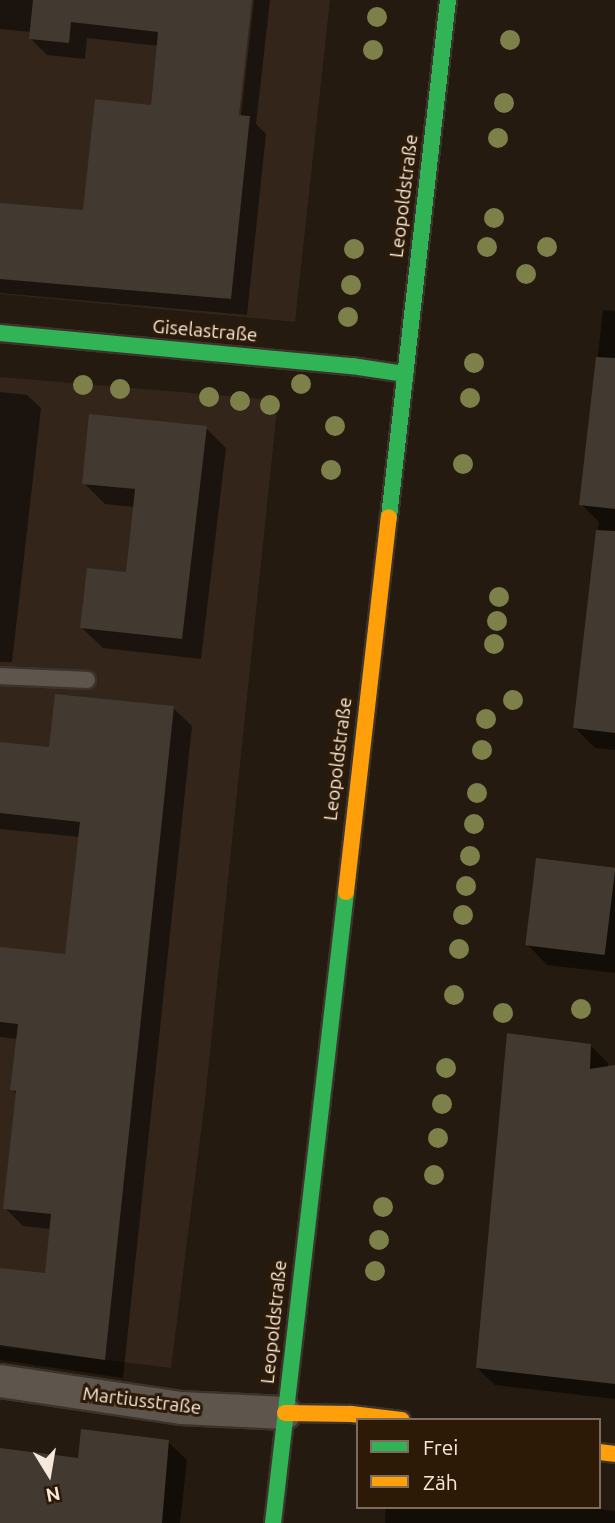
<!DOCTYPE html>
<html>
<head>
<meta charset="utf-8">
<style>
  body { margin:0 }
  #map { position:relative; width:615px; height:1523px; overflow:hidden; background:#241a0f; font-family:Ubuntu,sans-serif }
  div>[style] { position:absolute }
  .commercial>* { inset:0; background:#33251a }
  .shadow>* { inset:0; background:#0007 }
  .building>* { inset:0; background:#423930; transform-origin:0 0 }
  .roads { filter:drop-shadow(2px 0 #3c332c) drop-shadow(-2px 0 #3c332c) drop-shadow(0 2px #3c332c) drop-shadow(0 -2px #3c332c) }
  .lane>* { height:16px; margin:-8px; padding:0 8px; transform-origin:8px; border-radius:8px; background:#5e564d }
  .street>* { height:32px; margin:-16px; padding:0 16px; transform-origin:16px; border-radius:16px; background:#5e564d }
  .fast>* { height:16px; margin:-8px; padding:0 8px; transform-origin:8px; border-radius:8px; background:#30b455 }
  .slow>* { height:16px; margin:-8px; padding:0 8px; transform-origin:8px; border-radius:8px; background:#ff9f0a }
  .trees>* { width:20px; height:20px; margin:-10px; border-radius:50%; background:#7e804a }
  span { translate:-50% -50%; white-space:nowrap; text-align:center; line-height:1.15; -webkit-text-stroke:6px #2d1a06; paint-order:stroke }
  .street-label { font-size:19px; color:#f6e8dc }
  .legend { position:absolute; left:356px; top:1418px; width:245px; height:91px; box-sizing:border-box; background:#2d1a06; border:2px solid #7d6c5c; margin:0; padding:9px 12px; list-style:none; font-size:21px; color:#f6e8dc }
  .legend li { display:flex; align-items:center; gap:14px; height:35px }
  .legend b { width:35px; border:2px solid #7d6c5c }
  .north { position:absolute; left:14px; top:1439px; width:70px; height:70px; -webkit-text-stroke:5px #2d1a06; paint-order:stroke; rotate:169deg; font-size:19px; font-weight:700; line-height:28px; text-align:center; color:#f6e8dc }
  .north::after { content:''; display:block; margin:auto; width:24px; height:32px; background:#f6e8dc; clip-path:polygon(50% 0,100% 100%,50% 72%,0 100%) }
</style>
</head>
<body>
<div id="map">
  <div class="commercial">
    <i style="clip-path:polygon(0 0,330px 0,295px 322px,0 294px)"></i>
    <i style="clip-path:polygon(0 377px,278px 400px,205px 1100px,171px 1368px,0 1347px)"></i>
  </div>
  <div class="shadow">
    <i style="clip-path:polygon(0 0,251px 0,237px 123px,240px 123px,254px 0,270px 0,256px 124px,266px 134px,247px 315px,0 293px,0 204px,85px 212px,152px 107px,159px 46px,87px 38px,85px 59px,47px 55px,30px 38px,31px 32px,0 29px)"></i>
    <i style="clip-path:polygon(603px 310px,615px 311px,615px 750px,595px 748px,575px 728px,599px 522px,581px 504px)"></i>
    <i style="clip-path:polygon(0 392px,27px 395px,41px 408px,12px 662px,0 662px)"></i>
    <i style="clip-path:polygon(206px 428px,226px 448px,201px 659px,103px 648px,82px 628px,128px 574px,135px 507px,105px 504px,84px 483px)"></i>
    <i style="clip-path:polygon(173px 708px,192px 726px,123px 1378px,0 1360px,0 1269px,46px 1275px,51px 1229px,23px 1226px,5px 1208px,18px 1095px,12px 1090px,18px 1039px,0 1037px,0 949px,67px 956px,80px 837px,0 829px,0 744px,51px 749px)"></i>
    <i style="clip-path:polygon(615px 870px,615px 973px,547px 965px,527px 944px)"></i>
    <i style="clip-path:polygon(590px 1045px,608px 1063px,608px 1068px,615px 1067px,615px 1399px,495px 1385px,477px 1368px)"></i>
    <i style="clip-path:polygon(168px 1442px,187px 1460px,180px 1523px,0 1523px,0 1449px,79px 1460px)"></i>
    <i style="clip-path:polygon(386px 1507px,581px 1507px,615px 1511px,615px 1523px,385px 1523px)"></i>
  </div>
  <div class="building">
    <i style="clip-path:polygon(33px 0,252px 0,239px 115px,250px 116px,231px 299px,0 279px,0 203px,83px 210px,95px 99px,151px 105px,158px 32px,71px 22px,69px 43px,29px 39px)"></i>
    <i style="clip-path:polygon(596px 357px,615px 358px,615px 509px,579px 505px)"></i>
    <i style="clip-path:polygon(89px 414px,207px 426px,182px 639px,80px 628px,87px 568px,126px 572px,135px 489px,82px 484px)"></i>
    <i style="clip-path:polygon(596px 530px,615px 531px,615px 733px,573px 728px)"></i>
    <i style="clip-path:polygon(55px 694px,174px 706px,105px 1360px,0 1345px,0 1268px,45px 1273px,51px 1214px,3px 1209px,16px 1091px,10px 1090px,18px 1024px,0 1022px,0 947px,65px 954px,80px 822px,0 813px,0 742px,49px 747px)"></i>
    <i style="left:536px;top:858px;width:80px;height:88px;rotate:7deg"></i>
    <i style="clip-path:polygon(507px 1033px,591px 1044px,590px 1069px,615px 1065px,615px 1384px,476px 1368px)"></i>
    <i style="clip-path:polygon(81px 1429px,169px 1440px,162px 1523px,0 1523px,0 1448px,78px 1458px)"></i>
  </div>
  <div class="roads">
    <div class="lane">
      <i style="left:0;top:676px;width:87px;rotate:2.6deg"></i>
    </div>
    <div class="street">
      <i style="left:0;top:1381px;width:183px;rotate:8.5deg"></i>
      <i style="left:181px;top:1408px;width:104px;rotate:2.8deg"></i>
    </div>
    <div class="fast">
      <i style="left:0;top:333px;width:354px;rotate:5.4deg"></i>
      <i style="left:352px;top:366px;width:54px;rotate:8.6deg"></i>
      <i style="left:389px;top:517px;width:520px;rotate:-83.49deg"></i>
      <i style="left:273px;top:1523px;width:635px;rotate:-83.4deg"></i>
    </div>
    <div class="slow">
      <i style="left:346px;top:892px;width:377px;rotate:-83.5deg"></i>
      <i style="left:285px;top:1413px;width:66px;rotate:0.9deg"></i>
      <i style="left:351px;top:1414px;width:51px;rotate:6.7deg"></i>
      <i style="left:599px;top:1452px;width:16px;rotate:7deg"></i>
    </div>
  </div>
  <div class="trees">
    <i style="left:377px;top:17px"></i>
    <i style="left:510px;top:40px"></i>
    <i style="left:373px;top:50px"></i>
    <i style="left:504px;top:103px"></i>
    <i style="left:498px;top:138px"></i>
    <i style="left:494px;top:218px"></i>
    <i style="left:487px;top:247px"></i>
    <i style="left:547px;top:247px"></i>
    <i style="left:354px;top:249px"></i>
    <i style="left:526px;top:274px"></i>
    <i style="left:351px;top:285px"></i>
    <i style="left:348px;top:317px"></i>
    <i style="left:474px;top:363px"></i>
    <i style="left:301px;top:384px"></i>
    <i style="left:83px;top:385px"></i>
    <i style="left:120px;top:389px"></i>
    <i style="left:209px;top:397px"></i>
    <i style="left:470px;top:398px"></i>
    <i style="left:240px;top:401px"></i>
    <i style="left:270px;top:405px"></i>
    <i style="left:335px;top:426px"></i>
    <i style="left:463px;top:464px"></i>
    <i style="left:331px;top:470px"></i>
    <i style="left:499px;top:597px"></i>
    <i style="left:497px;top:621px"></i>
    <i style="left:494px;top:644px"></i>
    <i style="left:513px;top:700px"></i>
    <i style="left:486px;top:719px"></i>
    <i style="left:482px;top:750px"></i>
    <i style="left:477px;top:793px"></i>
    <i style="left:474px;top:824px"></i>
    <i style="left:470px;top:856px"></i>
    <i style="left:466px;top:886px"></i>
    <i style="left:463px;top:915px"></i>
    <i style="left:459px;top:949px"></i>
    <i style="left:454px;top:995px"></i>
    <i style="left:581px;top:1009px"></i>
    <i style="left:503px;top:1013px"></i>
    <i style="left:446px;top:1068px"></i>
    <i style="left:442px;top:1104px"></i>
    <i style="left:438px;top:1138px"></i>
    <i style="left:434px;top:1175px"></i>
    <i style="left:383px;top:1207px"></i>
    <i style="left:379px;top:1240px"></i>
    <i style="left:375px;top:1271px"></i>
  </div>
  <div class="street-label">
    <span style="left:404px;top:196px;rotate:-83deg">Leopoldstraße</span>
    <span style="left:205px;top:331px;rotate:5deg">Giselastraße</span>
    <span style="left:338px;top:759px;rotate:-83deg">Leopoldstraße</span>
    <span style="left:274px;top:1322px;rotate:-84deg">Leopoldstraße</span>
    <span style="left:142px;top:1401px;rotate:7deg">Martiusstraße</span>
  </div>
  <ul class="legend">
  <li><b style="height:9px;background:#30b455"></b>Frei</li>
  <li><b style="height:9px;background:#ff9f0a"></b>Zäh</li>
  </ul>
  <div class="north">N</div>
</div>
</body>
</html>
